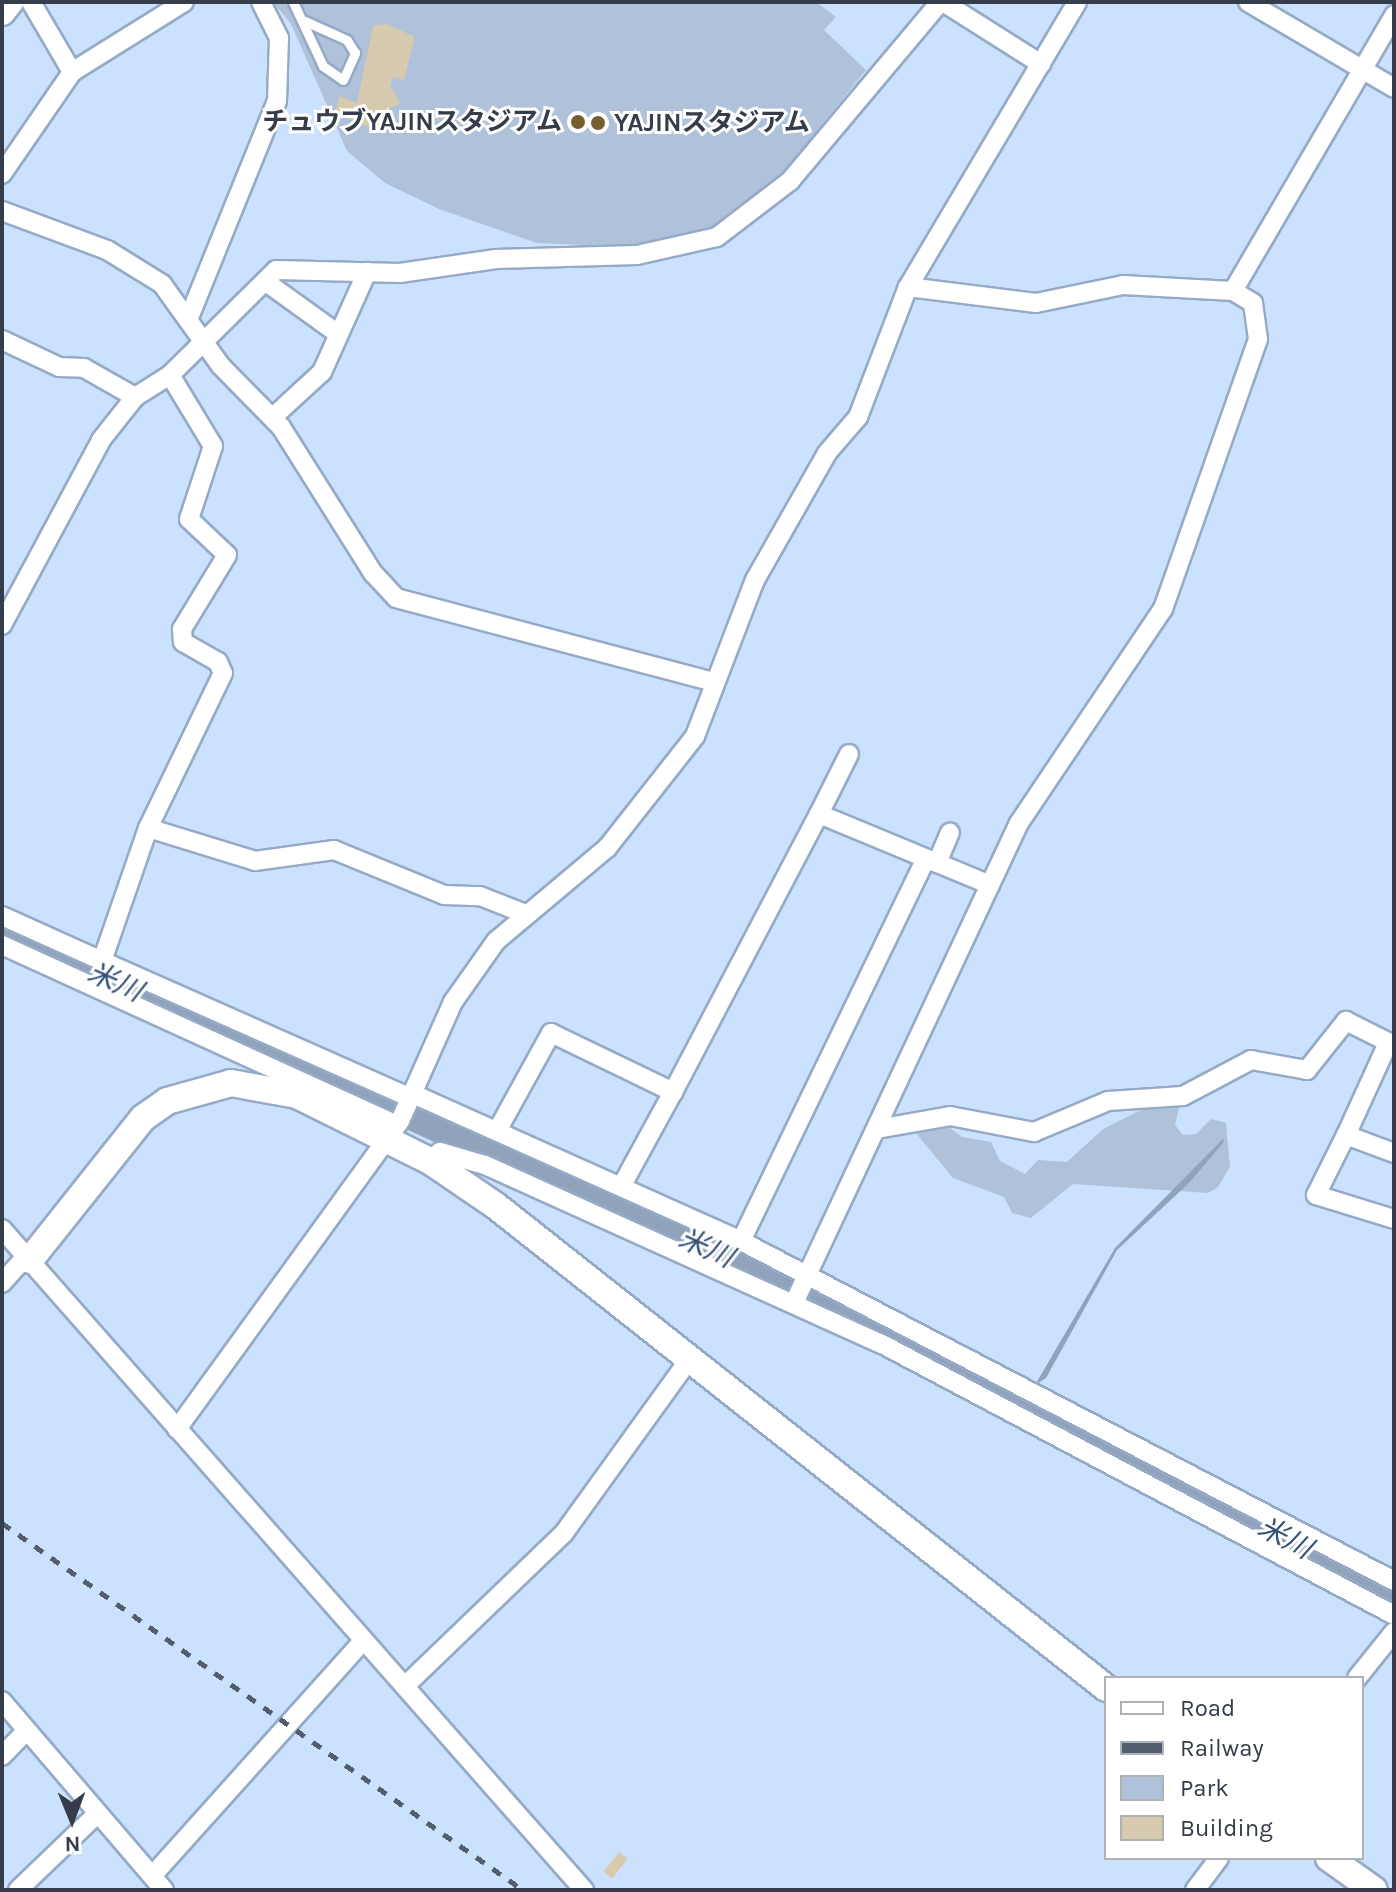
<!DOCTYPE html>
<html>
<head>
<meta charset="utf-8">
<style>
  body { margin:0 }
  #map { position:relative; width:1396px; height:1892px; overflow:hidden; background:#cbe2ff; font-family:Karla,"Noto Sans JP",sans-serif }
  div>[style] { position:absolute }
  .green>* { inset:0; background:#afc2da }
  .water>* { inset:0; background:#90a3ba }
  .river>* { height:30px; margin:-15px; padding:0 15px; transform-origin:15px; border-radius:15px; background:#90a3ba }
  .building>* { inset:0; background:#d8caae; transform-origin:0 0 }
  .roads { filter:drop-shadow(2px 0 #95aac6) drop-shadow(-2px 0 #95aac6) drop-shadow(0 2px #95aac6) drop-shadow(0 -2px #95aac6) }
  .lane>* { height:9px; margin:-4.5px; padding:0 4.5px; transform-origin:4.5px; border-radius:4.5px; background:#fff }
  .street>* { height:18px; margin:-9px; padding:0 9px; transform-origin:9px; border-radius:9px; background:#fff }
  .secondary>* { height:26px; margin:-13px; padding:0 13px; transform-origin:13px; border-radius:13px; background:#fff }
  .rail>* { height:5px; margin-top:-2.5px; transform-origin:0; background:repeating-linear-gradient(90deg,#525e6d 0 10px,transparent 0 20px) }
  .dots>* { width:22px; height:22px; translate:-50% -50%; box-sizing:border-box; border:4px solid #fff; border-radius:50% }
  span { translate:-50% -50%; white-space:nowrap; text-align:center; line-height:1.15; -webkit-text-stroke:6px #fff; paint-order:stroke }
  .poi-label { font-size:26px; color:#343d49; font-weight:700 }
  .right { translate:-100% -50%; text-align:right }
  .left { translate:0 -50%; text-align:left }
  .water-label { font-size:28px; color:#335075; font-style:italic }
  .frame { position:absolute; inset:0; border:4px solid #343d49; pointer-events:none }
  .legend { position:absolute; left:1104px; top:1676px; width:260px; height:184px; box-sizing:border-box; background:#fff; border:2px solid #aeb1b6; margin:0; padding:10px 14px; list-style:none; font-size:24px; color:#343d49 }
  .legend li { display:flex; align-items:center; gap:16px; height:40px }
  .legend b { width:40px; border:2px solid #aeb1b6 }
  .north { position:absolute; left:32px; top:1780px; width:80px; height:80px; -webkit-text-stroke:6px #fff; paint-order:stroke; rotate:179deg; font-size:22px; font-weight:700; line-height:32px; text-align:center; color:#343d49 }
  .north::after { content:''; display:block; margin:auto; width:28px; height:36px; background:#343d49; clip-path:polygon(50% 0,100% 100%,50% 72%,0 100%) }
</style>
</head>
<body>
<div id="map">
  <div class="green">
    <i style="clip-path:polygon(273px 2px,816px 2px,836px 17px,824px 30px,866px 70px,782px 174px,732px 221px,634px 247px,537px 243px,439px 209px,385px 183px,347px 151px,291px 24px)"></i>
    <i style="clip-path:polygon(1180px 1103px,1175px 1125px,1183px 1135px,1196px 1134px,1211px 1119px,1226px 1123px,1230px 1167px,1218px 1187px,1208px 1193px,1073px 1184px,1031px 1218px,1012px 1213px,1004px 1197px,953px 1178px,915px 1132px,946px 1125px,962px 1137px,991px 1142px,1000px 1161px,1025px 1174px,1038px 1160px,1067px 1162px,1103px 1129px,1149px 1106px)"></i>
  </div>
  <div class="water">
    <i style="clip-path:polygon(1224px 1138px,1223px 1143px,1189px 1183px,1117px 1250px,1046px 1378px,1035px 1385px,1115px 1248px)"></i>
  </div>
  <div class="river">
    <i style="left:2px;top:931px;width:824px;rotate:24.23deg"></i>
    <i style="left:753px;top:1269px;width:343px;rotate:25.9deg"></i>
    <i style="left:1062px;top:1419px;width:377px;rotate:28.2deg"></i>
  </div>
  <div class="building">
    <i style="clip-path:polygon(387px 24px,415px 37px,404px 80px,393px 77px,390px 86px,401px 103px,383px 112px,378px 131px,335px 113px,339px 96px,357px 103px,373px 26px)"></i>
    <i style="left:619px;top:1852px;width:11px;height:25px;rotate:38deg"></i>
  </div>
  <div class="roads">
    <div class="lane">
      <i style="left:293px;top:2px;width:71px;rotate:64.9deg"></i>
      <i style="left:323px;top:66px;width:24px;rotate:35deg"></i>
      <i style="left:343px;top:80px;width:30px;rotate:-66deg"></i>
      <i style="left:355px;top:53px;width:15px;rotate:-122deg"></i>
      <i style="left:347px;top:40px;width:46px;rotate:-155.7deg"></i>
    </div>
    <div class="street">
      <i style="left:31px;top:2px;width:81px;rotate:59.6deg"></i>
      <i style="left:943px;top:2px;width:116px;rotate:32.3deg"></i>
      <i style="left:1248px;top:2px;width:169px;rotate:30.5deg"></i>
      <i style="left:2px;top:174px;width:124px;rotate:-55.5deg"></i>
      <i style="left:72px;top:72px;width:132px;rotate:-32deg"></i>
      <i style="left:2px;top:211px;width:112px;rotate:20.4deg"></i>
      <i style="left:107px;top:250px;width:65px;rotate:31.7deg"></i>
      <i style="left:162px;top:284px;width:101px;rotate:54.3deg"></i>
      <i style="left:221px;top:366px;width:86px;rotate:45.5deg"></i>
      <i style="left:281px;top:427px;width:173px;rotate:57.8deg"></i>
      <i style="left:373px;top:573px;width:34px;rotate:47deg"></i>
      <i style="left:396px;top:598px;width:328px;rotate:14.8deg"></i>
      <i style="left:266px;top:282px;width:89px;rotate:35.8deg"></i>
      <i style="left:908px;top:287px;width:129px;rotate:7.1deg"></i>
      <i style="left:1036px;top:303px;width:89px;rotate:-11.7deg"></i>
      <i style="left:1123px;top:285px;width:110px;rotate:3.1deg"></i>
      <i style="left:190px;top:315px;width:231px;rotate:-67.9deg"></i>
      <i style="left:277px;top:101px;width:63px;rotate:-88.2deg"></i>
      <i style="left:279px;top:38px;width:40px;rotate:-116.6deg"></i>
      <i style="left:2px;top:340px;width:63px;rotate:25.3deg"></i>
      <i style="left:59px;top:367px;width:25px;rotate:2deg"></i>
      <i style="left:84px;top:368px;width:59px;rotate:29.6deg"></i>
      <i style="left:170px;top:375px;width:83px;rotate:58.8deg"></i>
      <i style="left:213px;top:446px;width:77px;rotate:108.2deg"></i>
      <i style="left:189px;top:519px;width:52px;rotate:43.5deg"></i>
      <i style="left:227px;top:555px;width:87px;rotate:121.3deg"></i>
      <i style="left:182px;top:629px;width:13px;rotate:86deg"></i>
      <i style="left:183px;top:642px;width:40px;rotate:29.7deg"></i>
      <i style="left:218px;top:662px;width:12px;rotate:66deg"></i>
      <i style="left:223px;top:673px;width:172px;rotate:115.8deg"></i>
      <i style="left:148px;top:828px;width:112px;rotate:17.1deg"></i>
      <i style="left:255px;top:861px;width:80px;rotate:-7.9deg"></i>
      <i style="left:334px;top:850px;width:119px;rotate:22.2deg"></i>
      <i style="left:444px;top:895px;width:36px;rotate:2deg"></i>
      <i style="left:480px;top:896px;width:46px;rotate:21.6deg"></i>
      <i style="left:273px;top:417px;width:67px;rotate:-42.6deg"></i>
      <i style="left:322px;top:372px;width:110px;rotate:-65.8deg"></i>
      <i style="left:2px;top:625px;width:210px;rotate:-61.8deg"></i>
      <i style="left:101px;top:440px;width:55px;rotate:-51.7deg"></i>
      <i style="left:135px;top:397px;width:41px;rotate:-32.2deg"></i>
      <i style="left:170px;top:375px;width:149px;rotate:-44.7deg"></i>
      <i style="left:276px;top:270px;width:124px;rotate:1.4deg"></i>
      <i style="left:400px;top:273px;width:97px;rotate:-8.3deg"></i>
      <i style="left:496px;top:259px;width:141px;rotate:-1.6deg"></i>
      <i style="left:637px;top:255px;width:82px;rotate:-12.7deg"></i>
      <i style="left:717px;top:237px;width:92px;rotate:-37.5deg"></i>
      <i style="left:790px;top:181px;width:234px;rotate:-50deg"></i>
      <i style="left:819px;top:814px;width:67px;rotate:-63.4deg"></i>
      <i style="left:937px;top:863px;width:33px;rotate:-67deg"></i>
      <i style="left:2px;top:916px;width:110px;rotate:24.2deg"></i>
      <i style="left:102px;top:961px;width:141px;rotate:-70.9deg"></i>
      <i style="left:2px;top:945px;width:434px;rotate:24.5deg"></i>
      <i style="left:102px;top:961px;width:338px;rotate:23.9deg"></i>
      <i style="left:1388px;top:1043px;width:101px;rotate:114.5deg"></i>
      <i style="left:1346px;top:1135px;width:51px;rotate:20.6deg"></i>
      <i style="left:673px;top:1092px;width:314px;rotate:-62.3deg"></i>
      <i style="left:819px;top:814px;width:185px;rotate:22.5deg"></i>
      <i style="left:413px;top:1094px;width:359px;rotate:24.1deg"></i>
      <i style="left:741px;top:1241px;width:736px;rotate:27.5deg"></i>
      <i style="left:877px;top:1129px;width:74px;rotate:-10.1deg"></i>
      <i style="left:950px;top:1116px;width:86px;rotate:10.8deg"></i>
      <i style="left:1034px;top:1132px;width:80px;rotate:-22.7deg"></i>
      <i style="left:1108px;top:1101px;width:75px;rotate:-3.8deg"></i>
      <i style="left:1183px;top:1096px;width:77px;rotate:-27.9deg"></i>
      <i style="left:1251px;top:1060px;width:57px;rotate:10.1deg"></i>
      <i style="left:1307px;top:1070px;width:63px;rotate:-51.5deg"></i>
      <i style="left:1346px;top:1021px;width:54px;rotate:26.6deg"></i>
      <i style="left:497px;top:1131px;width:112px;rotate:-61.1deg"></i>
      <i style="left:551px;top:1033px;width:136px;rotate:25.8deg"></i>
      <i style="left:673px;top:1092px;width:106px;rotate:118.7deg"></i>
      <i style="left:1346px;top:1135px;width:67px;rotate:116.6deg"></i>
      <i style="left:1316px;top:1195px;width:82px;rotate:17.1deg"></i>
      <i style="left:430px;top:1161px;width:13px;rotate:-42deg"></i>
      <i style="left:440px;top:1152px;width:47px;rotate:16.1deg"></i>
      <i style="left:485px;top:1165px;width:435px;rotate:24.3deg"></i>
      <i style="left:882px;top:1344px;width:579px;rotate:27.89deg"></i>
      <i style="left:2px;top:1229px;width:881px;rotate:48.64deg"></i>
      <i style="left:741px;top:1241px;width:424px;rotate:-64.2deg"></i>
      <i style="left:2px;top:1283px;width:36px;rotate:-48deg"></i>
      <i style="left:794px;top:1303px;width:530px;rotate:-64.89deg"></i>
      <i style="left:1019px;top:823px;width:258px;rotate:-56.1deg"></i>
      <i style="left:1163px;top:609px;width:286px;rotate:-70.6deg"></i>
      <i style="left:1258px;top:339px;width:36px;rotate:-98deg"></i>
      <i style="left:1253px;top:303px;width:23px;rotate:-149deg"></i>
      <i style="left:1233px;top:291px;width:320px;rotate:-59.7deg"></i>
      <i style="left:177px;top:1429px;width:380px;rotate:-54.1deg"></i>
      <i style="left:400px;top:1121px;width:130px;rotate:-66deg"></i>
      <i style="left:453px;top:1002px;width:75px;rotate:-54.8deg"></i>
      <i style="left:496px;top:941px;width:145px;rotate:-40deg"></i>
      <i style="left:607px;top:848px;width:142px;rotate:-51.8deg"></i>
      <i style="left:695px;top:736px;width:167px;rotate:-69deg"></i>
      <i style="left:755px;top:580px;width:146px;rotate:-60.4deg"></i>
      <i style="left:827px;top:453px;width:48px;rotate:-49.3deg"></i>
      <i style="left:858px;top:417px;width:139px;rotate:-69deg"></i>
      <i style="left:908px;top:287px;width:331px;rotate:-59.3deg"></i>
      <i style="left:1357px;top:1678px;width:59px;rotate:-51.2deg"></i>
      <i style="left:406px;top:1685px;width:219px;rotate:-43.9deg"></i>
      <i style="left:564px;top:1533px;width:212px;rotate:-54.2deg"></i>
      <i style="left:2px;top:1701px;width:249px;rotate:49.4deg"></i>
      <i style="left:2px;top:1756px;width:32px;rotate:-46deg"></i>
      <i style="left:153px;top:1875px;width:314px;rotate:-48.1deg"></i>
      <i style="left:18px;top:1890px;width:110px;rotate:-43.9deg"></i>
      <i style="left:1195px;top:1890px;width:40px;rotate:-53deg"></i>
    </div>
    <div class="secondary">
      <i style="left:2px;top:12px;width:13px;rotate:-51deg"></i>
      <i style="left:30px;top:1260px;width:181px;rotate:-51.5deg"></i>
      <i style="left:143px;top:1118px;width:29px;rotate:-35deg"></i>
      <i style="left:167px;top:1101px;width:66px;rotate:-15.7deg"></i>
      <i style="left:231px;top:1083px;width:67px;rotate:10.3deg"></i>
      <i style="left:297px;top:1095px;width:148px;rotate:26.4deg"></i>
      <i style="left:430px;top:1161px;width:80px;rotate:34.3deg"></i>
      <i style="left:496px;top:1206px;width:777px;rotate:38.31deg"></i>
      <i style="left:1329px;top:1858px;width:55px;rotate:35.4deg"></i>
    </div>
  </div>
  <div class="rail">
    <i style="left:2px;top:1523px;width:637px;rotate:35.16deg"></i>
  </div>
  <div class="dots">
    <i style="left:578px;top:122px;background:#765f2f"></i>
    <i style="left:598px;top:123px;background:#765f2f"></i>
  </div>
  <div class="poi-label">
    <span class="right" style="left:562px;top:122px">チュウブYAJINスタジアム</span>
    <span class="left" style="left:614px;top:123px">YAJINスタジアム</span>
  </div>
  <div class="water-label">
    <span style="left:115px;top:982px;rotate:24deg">米川</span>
    <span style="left:706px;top:1248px;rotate:24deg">米川</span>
    <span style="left:1285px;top:1538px;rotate:28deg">米川</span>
  </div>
  <div class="frame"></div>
  <ul class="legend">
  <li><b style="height:10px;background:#fff"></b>Road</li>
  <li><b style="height:10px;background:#525e6d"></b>Railway</li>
  <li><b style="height:22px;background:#afc2da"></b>Park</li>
  <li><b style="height:22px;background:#d8caae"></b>Building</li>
  </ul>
  <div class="north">N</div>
</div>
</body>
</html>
